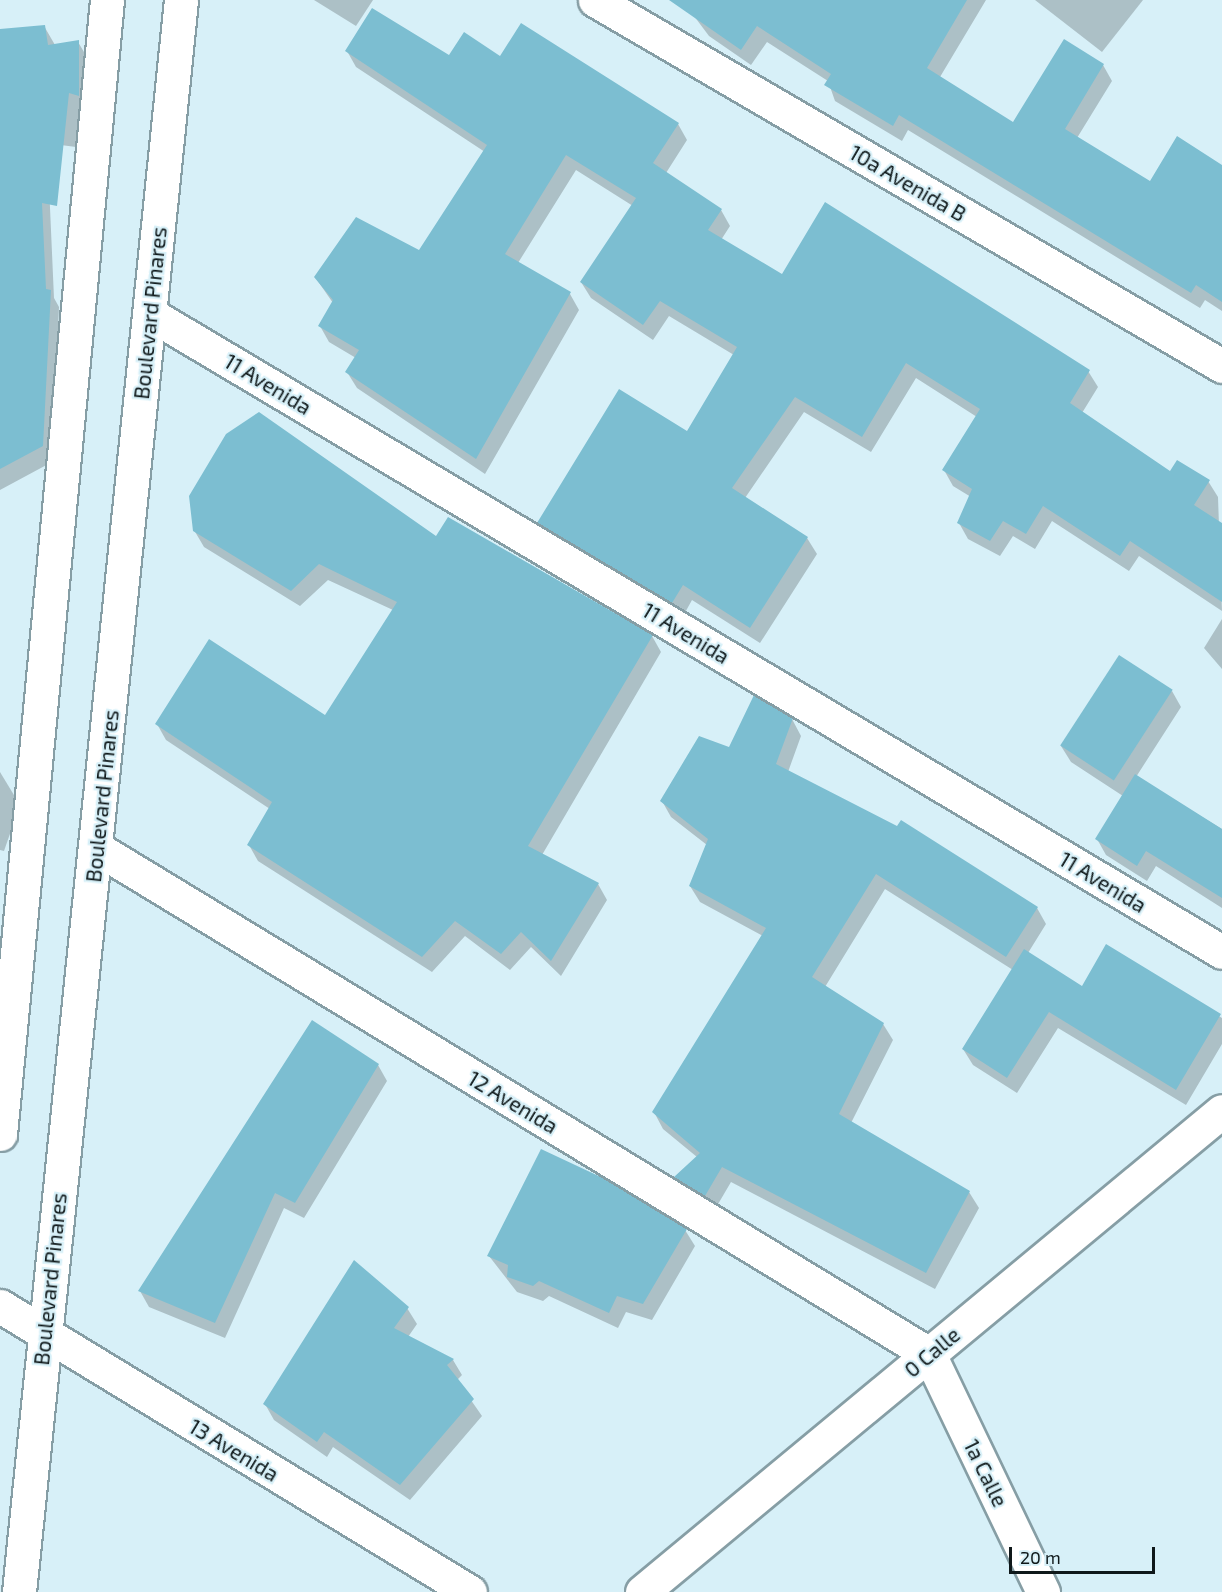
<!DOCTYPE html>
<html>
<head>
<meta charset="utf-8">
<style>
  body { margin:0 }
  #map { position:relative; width:1222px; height:1592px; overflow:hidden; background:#d7f0f8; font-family:"Exo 2",sans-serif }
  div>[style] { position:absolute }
  .shadow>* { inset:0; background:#0003 }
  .building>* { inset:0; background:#7cbed1; transform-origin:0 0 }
  .roads { filter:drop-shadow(2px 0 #869ea5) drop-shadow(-2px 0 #869ea5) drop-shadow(0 2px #869ea5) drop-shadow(0 -2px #869ea5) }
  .minor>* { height:33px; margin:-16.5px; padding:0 16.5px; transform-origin:16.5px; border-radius:16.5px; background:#fff }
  span { translate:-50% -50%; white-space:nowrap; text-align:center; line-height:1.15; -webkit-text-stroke:4.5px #d7f0f8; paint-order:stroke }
  .street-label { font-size:21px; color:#0f181a }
  .scale { position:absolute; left:1009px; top:1547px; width:146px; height:27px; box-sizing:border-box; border:3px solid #0f181a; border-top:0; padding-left:8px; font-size:18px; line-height:21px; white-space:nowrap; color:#0f181a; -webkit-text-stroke:4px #d7f0f8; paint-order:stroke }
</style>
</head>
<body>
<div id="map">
  <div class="shadow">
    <i style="clip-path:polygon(314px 0,373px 0,356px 26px)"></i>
    <i style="clip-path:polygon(682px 0,986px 0,940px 77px,1014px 124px,1103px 65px,1112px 81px,1077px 138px,1150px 183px,1222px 166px,1222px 311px,1205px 300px,1200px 308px,908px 130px,902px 141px,835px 101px,828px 81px,767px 42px,751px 65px,709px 36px)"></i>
    <i style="clip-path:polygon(1035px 0,1143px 0,1102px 52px)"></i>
    <i style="clip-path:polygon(44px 26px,55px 45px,78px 42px,90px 62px,76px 147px,0 137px,0 31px)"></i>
    <i style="clip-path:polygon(347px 51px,500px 58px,678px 124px,687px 140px,666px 173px,721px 210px,730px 226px,721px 240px,782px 276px,1088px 371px,1098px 387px,1082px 413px,1170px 473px,1208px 481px,1218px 497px,1222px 611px,1139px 556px,1129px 571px,1052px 521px,1035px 549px,1013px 536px,1000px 556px,968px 539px,959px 523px,971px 497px,953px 486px,944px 470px,977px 417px,916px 378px,871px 452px,804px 412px,745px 498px,807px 538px,817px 554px,760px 643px,692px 600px,682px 618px,548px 539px,539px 523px,688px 433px,734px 355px,669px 316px,653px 340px,591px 298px,581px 282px,633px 206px,576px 170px,518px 263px,570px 294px,579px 310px,485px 474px,357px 388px,347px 372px,356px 358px,329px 342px,320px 326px,333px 303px,315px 277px,420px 252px,485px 152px,356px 67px)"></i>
    <i style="clip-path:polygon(0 169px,49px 185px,54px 298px,59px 307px,52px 462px,0 490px)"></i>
    <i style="clip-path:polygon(448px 519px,652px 636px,661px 652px,542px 855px,598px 884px,607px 900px,561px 976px,531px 947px,510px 970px,465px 936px,432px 972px,258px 861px,249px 845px,270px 809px,166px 740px,157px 724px,325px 717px,393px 610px,328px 580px,300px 606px,204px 547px,194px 530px,437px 538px)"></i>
    <i style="clip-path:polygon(1222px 619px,1222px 669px,1204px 648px)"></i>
    <i style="clip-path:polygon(1172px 691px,1181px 707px,1136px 777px,1222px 829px,1222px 908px,1156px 866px,1147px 881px,1106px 855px,1097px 839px,1123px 796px,1071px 762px,1061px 746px)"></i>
    <i style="clip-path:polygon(792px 719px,801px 736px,788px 772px,1037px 908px,1046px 924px,1028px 953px,1082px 988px,1107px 947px,1222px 1018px,1222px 1044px,1186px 1105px,1058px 1028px,1017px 1093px,973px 1065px,963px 1049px,1013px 970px,885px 889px,825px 987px,883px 1024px,893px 1040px,851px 1123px,969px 1192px,979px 1208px,935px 1289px,731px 1182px,714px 1211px,685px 1193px,675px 1177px,697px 1157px,663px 1129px,654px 1112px,763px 936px,700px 902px,690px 886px,707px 845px,671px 817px,662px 801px,730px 749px)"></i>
    <i style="clip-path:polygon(0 772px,20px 805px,4px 851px,0 850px)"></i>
    <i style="clip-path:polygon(378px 1065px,387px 1081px,304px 1218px,284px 1208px,225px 1338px,149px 1307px,140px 1291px)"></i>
    <i style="clip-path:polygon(685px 1230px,695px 1246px,652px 1320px,626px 1312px,618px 1328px,549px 1296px,543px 1301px,517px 1292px,489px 1256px)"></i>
    <i style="clip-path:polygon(407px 1308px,417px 1324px,408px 1337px,453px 1360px,462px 1375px,457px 1380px,482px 1416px,410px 1500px,333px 1447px,327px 1457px,274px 1420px,265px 1404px)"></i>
  </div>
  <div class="building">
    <i style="clip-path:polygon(669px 0,967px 0,927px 68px,1013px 122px,1064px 39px,1104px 64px,1065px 129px,1150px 181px,1177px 136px,1222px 165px,1222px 302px,1196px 285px,1191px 293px,899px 115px,893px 126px,824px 85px,831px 74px,757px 26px,741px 50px)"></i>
    <i style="clip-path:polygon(372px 8px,449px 55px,464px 32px,500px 56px,521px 23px,679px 123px,653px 163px,722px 209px,708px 230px,782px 274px,825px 202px,1090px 370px,1070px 403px,1170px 471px,1177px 460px,1210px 480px,1194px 505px,1222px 523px,1222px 602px,1130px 541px,1120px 556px,1043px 506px,1026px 534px,1003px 521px,990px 541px,957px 523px,972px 489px,942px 470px,980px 409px,906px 363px,862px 437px,795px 397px,732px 488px,808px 537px,750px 628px,683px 585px,672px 603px,537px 523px,619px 389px,687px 431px,737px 347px,660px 301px,643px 325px,580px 282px,636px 198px,566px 155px,505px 254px,571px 292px,476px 459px,345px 372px,359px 350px,318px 326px,333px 300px,314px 277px,356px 217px,419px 250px,487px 145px,345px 51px)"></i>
    <i style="clip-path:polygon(45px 25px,48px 45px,79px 40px,79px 96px,69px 93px,57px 206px,42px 203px,46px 289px,51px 290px,43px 446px,0 469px,0 29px)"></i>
    <i style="clip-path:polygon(259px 412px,436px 536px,448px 517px,653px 635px,528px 846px,599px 883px,551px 961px,521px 932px,501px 954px,455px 921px,422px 957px,247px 845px,272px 802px,155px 724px,209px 639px,325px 715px,397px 602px,319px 564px,291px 591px,193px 531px,189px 496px,226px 434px)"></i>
    <i style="left:1119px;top:655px;width:64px;height:108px;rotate:33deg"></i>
    <i style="clip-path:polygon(754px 695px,793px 718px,776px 764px,897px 826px,901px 820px,1038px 907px,1006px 957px,876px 874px,812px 977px,884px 1023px,839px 1114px,970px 1191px,926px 1273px,722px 1167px,705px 1196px,674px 1177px,700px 1153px,652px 1112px,766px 928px,689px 886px,708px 839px,660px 801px,699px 736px,729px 747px)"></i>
    <i style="clip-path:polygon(1135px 774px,1222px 829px,1222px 898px,1146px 851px,1137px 866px,1095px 839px)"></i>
    <i style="clip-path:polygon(1106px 944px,1221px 1014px,1176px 1090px,1049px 1012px,1007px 1078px,962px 1049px,1024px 949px,1082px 986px)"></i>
    <i style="clip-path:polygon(312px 1020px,379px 1064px,295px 1203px,275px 1193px,215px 1323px,138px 1291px)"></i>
    <i style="clip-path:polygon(541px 1149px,605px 1179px,687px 1229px,643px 1304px,617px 1296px,609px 1313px,539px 1281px,533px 1286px,507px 1277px,508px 1265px,487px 1256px)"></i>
    <i style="clip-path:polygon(354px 1260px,409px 1307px,394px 1328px,454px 1359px,447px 1365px,474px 1399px,400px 1485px,324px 1432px,317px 1442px,263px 1404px)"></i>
  </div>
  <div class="roads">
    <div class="minor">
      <i style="left:595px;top:0;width:726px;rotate:30.27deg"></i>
      <i style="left:150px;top:314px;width:1247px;rotate:30.76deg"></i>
      <i style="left:98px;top:849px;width:972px;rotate:31.29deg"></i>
      <i style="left:929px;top:1354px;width:264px;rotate:64.4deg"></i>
      <i style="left:0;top:1134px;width:1139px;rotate:-84.61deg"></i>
      <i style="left:0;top:1306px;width:550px;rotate:31.32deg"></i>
      <i style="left:19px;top:1592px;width:1600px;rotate:-84.19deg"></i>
      <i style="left:642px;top:1592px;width:753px;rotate:-39.67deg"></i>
    </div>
  </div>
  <div class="street-label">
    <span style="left:908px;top:183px;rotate:30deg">10a Avenida B</span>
    <span style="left:150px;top:313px;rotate:-84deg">Boulevard Pinares</span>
    <span style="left:268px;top:384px;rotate:31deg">11 Avenida</span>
    <span style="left:686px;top:633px;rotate:31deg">11 Avenida</span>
    <span style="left:102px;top:796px;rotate:-84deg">Boulevard Pinares</span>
    <span style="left:1103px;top:882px;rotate:31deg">11 Avenida</span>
    <span style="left:513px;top:1102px;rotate:31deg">12 Avenida</span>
    <span style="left:50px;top:1279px;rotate:-84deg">Boulevard Pinares</span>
    <span style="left:932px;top:1352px;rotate:-40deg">0 Calle</span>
    <span style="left:234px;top:1450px;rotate:31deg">13 Avenida</span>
    <span style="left:986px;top:1473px;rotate:64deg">1a Calle</span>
  </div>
  <div class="scale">20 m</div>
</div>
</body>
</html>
